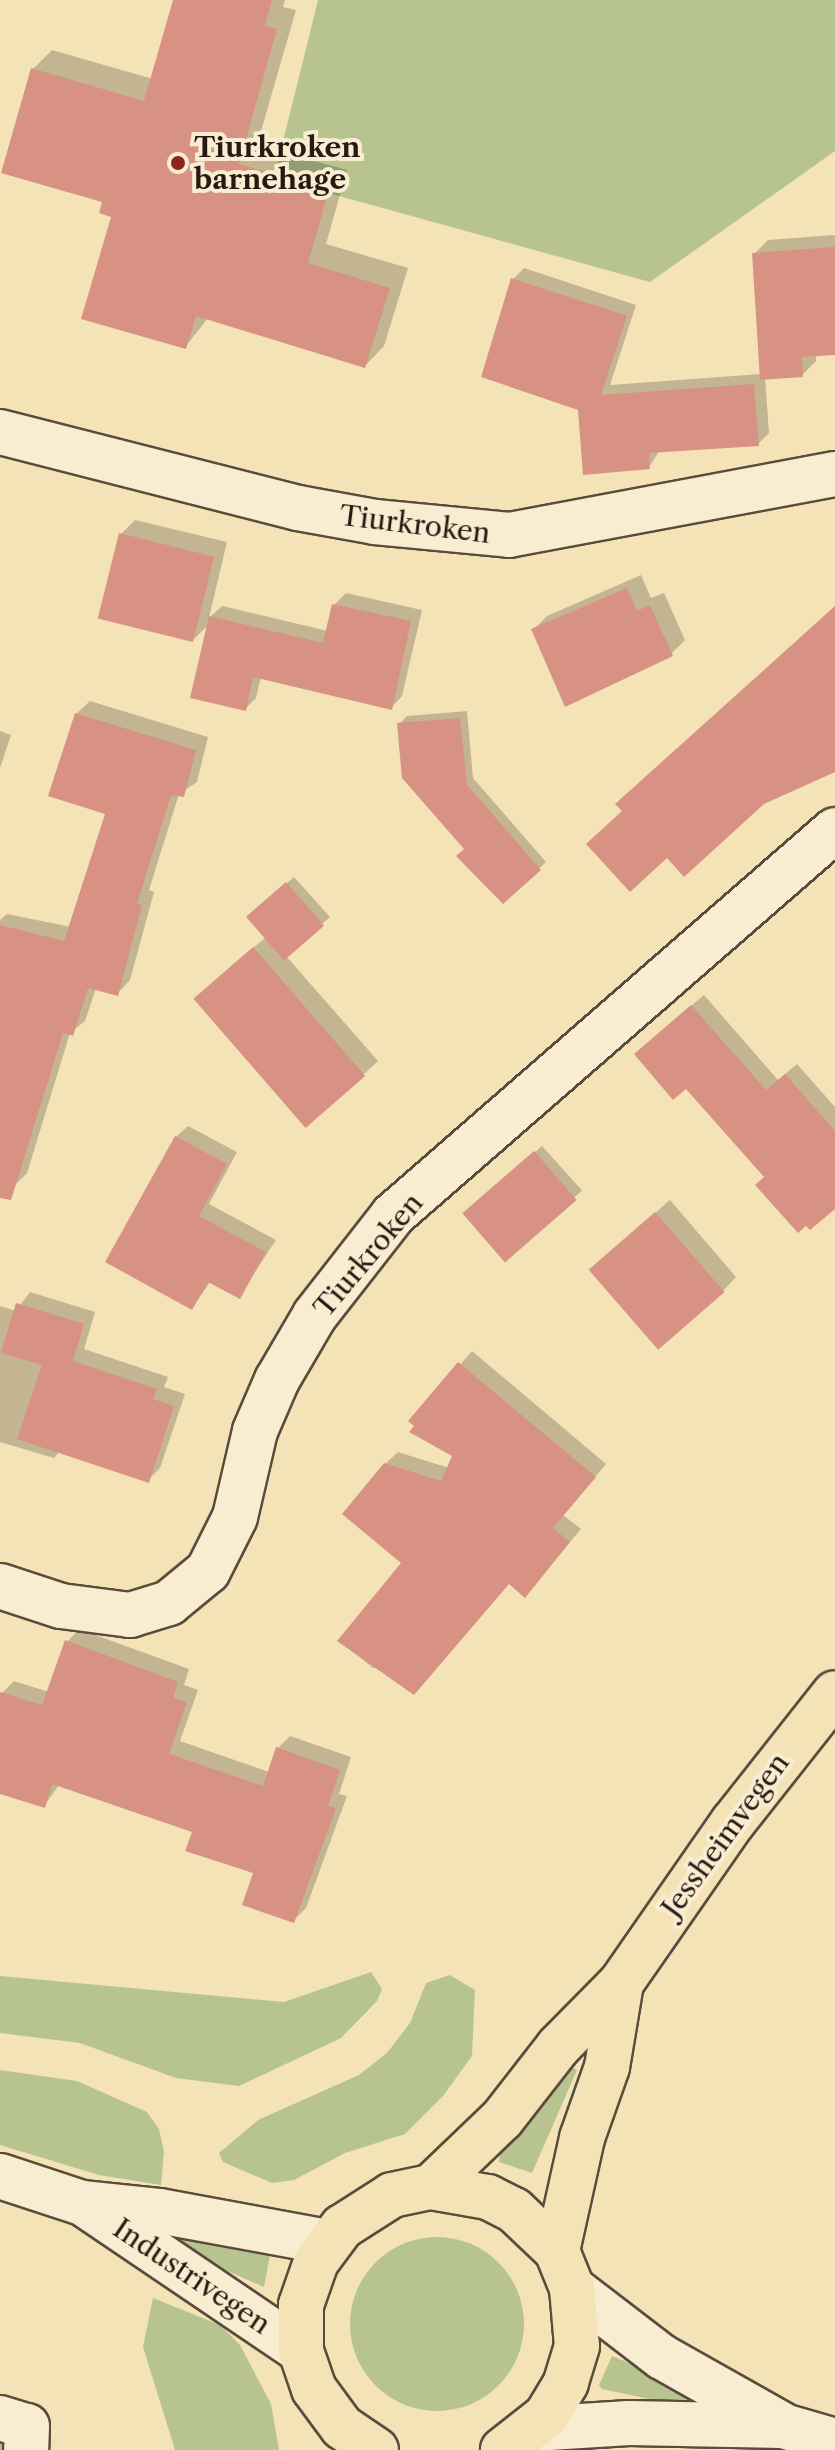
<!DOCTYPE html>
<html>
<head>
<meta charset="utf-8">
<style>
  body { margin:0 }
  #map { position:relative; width:835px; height:2450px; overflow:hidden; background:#f4e3b6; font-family:"Libre Caslon Text",serif }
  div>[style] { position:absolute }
  .green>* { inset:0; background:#b8c490 }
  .round { border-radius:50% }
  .shadow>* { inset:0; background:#0003; transform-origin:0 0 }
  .building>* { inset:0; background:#d79283; transform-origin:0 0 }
  .roads { filter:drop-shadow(2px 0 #5a4c3d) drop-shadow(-2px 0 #5a4c3d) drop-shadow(0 2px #5a4c3d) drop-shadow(0 -2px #5a4c3d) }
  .minor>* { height:44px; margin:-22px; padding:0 22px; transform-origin:22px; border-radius:22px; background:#f8edd0 }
  .major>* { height:44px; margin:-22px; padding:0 22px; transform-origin:22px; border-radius:22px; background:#f4e3b6 }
  .dots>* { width:22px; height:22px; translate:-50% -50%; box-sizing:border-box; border:4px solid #f8edd0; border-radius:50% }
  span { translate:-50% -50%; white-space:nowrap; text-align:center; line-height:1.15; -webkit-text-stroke:8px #f8edd0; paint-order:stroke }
  .poi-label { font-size:28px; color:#261a15; font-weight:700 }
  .left { translate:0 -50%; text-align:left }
  .street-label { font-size:28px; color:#261a15 }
</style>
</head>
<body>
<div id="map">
  <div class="green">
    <i style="clip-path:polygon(318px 0,835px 0,835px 151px,650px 282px,274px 178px)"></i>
    <i style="clip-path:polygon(371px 1972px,382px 1989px,377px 2001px,341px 2038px,239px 2086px,176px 2078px,80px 2043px,0 2033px,0 1976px,284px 2002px)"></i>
    <i style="clip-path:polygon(450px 1975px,475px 1990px,472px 2056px,443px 2096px,405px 2134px,345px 2153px,294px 2180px,272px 2183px,223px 2162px,219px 2153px,258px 2120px,359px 2075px,387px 2053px,410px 2023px,426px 1983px)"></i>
    <i style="clip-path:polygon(567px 2065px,577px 2070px,532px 2173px,499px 2162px,500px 2153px)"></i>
    <i style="clip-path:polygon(0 2070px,77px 2081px,147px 2112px,159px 2129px,164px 2151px,161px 2185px,99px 2175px,0 2145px)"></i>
    <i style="clip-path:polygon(163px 2228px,270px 2255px,264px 2287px,158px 2241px)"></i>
    <i class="round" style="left:350px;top:2237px;width:174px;height:174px"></i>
    <i style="clip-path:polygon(153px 2298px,220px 2325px,240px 2345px,271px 2404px,279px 2450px,175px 2450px,143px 2347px)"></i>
    <i style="clip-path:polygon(612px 2356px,715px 2398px,711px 2412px,602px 2389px,599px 2385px)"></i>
  </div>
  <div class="shadow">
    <i style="clip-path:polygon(175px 0,285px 0,283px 7px,296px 10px,257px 145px,347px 170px,326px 244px,408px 268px,384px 346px,365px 366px,208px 318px,186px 346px,33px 69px,52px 50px,153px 79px)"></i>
    <i style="clip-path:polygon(835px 235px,835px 353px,816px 354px,816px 361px,802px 375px,765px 377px,769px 433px,758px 444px,660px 450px,649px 467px,579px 408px,513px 279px,524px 268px,636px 305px,610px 385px,761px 374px,754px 254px,768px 240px)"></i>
    <i style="clip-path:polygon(135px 520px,227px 542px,209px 618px,222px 606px,328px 631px,334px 605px,346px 593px,422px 610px,402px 696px,391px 708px,261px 677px,256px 698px,245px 709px,209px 624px,194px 639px,121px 534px)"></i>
    <i style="clip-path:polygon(641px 575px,651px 598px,664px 593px,685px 640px,671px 654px,533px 630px,547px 616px)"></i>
    <i style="clip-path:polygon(90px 701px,208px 737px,197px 782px,179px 794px,149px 890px,154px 892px,130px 980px,117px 994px,96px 988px,85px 1021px,70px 1033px,27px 1173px,14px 1186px,0 1182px,0 920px,7px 914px,71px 927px,108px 813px,76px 714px)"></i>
    <i style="clip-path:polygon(467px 711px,473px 778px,546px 862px,539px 869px,400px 723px,407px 716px)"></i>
    <i style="clip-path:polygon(0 731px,11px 735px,0 768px)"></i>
    <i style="clip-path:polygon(294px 877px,330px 917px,286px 956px,378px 1061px,364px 1074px,210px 985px,266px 937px,256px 910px)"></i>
    <i style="clip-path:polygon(704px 995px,778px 1080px,797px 1064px,835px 1107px,835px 1206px,766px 1177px,648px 1043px)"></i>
    <i style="clip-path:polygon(188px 1126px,237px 1152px,209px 1204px,276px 1240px,239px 1296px,211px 1281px,192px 1308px,176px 1137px)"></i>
    <i style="left:542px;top:1146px;width:60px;height:93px;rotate:48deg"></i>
    <i style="clip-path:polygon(670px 1200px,736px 1277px,723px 1291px,606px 1256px)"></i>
    <i style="clip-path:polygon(30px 1292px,95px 1312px,84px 1349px,168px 1377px,164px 1387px,185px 1394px,160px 1468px,148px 1480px,60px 1451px,54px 1458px,0 1442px,0 1306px,16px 1311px)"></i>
    <i style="clip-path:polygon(472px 1351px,606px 1464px,563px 1515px,581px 1529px,525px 1595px,510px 1582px,384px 1668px,373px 1668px,340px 1641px,404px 1562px,385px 1464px,398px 1452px,449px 1468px,454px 1455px,411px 1421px)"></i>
    <i style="clip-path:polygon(79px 1629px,189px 1669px,184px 1685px,198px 1690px,180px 1741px,269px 1772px,278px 1748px,290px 1736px,351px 1757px,339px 1794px,347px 1796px,306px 1908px,293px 1921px,255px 1872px,194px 1830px,59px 1785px,44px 1806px,0 1792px,2px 1693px,14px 1681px,49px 1692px,67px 1642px)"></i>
    <i style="clip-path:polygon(0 2410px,19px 2450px,0 2450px)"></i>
  </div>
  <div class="building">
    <i style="clip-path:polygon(173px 0,272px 0,265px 26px,277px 29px,239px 164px,329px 190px,308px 263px,390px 288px,365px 368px,196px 316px,186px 349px,81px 319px,111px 217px,99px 213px,102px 202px,1px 173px,31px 68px,144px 101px)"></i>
    <i style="clip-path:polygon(835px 247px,835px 355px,802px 357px,803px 377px,760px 380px,752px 253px)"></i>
    <i style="clip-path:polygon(511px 278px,627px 316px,601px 395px,754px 384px,759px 446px,649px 453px,650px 469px,583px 475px,578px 410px,481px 377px)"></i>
    <i style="left:119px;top:533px;width:98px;height:88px;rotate:14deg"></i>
    <i style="clip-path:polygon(627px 588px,637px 611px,650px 605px,673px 656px,565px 707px,531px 629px)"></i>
    <i style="clip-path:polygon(332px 604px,411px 621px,392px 710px,253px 677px,246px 711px,190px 698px,209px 616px,323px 643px)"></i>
    <i style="clip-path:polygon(835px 606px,835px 772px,764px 804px,684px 877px,667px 858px,630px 892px,586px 844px,622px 811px,615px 804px)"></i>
    <i style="clip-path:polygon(75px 713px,196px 750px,184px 797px,171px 795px,137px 904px,142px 905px,118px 996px,88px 988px,73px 1036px,63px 1033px,11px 1200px,0 1198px,0 925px,64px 941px,105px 814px,48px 796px)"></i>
    <i style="clip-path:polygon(460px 718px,467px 785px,541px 870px,503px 904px,456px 856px,464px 849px,402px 778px,397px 723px)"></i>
    <i style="left:286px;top:882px;width:58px;height:53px;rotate:49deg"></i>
    <i style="left:253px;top:947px;width:171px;height:79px;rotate:49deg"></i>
    <i style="clip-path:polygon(691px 1005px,766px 1090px,785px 1074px,835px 1131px,835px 1209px,810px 1230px,806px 1226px,798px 1233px,755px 1185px,764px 1177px,686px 1089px,673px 1100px,634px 1054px)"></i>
    <i style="clip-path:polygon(175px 1136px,227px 1164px,199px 1216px,266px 1252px,240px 1299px,208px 1282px,192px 1310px,105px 1262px)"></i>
    <i style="left:534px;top:1151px;width:65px;height:95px;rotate:49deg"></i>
    <i style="left:655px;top:1212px;width:106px;height:88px;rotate:49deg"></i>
    <i style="clip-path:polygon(16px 1303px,84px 1324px,73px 1361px,157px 1389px,153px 1399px,174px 1406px,149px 1483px,17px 1439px,42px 1365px,1px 1353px)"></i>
    <i style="clip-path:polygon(458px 1362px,596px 1477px,553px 1528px,570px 1542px,525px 1598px,509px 1584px,414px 1695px,337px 1641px,401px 1563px,342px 1514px,384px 1463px,441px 1481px,452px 1456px,409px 1432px,414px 1426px,408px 1421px)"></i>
    <i style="clip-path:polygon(65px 1640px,178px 1682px,173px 1698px,187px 1702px,169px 1754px,263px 1786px,276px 1747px,340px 1770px,328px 1806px,336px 1808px,294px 1923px,242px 1905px,253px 1873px,185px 1851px,192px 1832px,52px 1784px,45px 1808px,0 1794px,0 1692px,42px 1705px)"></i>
  </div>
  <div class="roads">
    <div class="minor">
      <i style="left:0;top:432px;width:308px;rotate:14.3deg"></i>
      <i style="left:298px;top:508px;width:78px;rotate:10.3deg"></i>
      <i style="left:375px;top:522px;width:135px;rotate:5.5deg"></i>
      <i style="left:509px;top:535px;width:332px;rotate:-10.6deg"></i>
      <i style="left:0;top:1586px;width:64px;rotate:18.2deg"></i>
      <i style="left:61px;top:1606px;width:70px;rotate:7.4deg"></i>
      <i style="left:130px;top:1615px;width:41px;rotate:-17.1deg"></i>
      <i style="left:169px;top:1603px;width:50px;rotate:-39.4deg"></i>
      <i style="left:208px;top:1571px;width:60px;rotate:-63.4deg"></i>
      <i style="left:235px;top:1517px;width:88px;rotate:-76.9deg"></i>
      <i style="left:255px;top:1431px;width:56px;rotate:-66.7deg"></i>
      <i style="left:277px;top:1380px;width:75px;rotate:-59.7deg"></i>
      <i style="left:315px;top:1315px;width:127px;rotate:-52deg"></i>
      <i style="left:393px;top:1215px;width:586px;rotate:-41.06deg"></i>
      <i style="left:0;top:2176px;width:86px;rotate:18.2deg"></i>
      <i style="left:82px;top:2203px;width:77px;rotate:5.9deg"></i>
      <i style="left:159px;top:2211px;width:172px;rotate:10.4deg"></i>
      <i style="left:87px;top:2206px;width:258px;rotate:34.1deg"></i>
      <i style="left:572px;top:2288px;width:113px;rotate:37.5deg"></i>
      <i style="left:662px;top:2357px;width:137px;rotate:29.4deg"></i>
      <i style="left:0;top:2418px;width:28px;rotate:17deg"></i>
      <i style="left:27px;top:2426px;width:24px;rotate:92deg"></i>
      <i style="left:533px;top:2429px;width:96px;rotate:-3.6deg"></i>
      <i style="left:629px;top:2423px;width:154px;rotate:1.1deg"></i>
      <i style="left:783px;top:2426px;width:54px;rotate:16.1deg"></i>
    </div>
    <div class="major">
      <i style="left:431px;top:2187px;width:98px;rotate:-43.8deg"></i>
      <i style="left:502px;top:2119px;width:91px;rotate:-52.1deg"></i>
      <i style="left:558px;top:2047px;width:90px;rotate:-45.5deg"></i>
      <i style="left:621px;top:1983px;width:196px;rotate:-55.2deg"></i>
      <i style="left:733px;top:1822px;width:164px;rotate:-51.7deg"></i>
      <i style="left:557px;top:2251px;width:116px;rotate:-77.5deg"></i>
      <i style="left:582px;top:2138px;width:75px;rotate:-70.6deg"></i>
      <i style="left:607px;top:2067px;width:85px;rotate:-80.5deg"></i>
      <i style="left:376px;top:2450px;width:41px;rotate:-145.9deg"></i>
      <i style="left:342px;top:2427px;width:47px;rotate:-126.4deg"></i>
      <i style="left:314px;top:2389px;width:40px;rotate:-108.9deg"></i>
      <i style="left:301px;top:2351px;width:46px;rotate:-90deg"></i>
      <i style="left:301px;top:2305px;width:46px;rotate:-70.8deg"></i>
      <i style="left:316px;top:2262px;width:44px;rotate:-53.4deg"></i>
      <i style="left:342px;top:2227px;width:59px;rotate:-32.6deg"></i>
      <i style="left:392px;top:2195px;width:40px;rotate:-12deg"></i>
      <i style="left:431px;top:2187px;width:58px;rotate:10deg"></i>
      <i style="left:488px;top:2197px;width:29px;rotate:27deg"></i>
      <i style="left:514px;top:2210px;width:59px;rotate:43.6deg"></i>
      <i style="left:557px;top:2251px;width:40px;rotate:68deg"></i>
      <i style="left:572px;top:2288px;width:58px;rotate:85.1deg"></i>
      <i style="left:577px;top:2346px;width:39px;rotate:107deg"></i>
      <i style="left:566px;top:2383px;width:39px;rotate:121deg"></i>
      <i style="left:546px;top:2416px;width:55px;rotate:141.7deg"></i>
    </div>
  </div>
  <div class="dots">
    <i style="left:178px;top:163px;background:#8f2418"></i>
  </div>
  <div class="poi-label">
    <span class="left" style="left:194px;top:163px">Tiurkroken<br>barnehage</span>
  </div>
  <div class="street-label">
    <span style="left:415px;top:524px;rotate:7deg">Tiurkroken</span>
    <span style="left:368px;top:1255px;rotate:-50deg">Tiurkroken</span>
    <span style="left:725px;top:1835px;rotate:-54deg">Jessheimvegen</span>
    <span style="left:192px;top:2276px;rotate:34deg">Industrivegen</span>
  </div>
</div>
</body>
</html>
